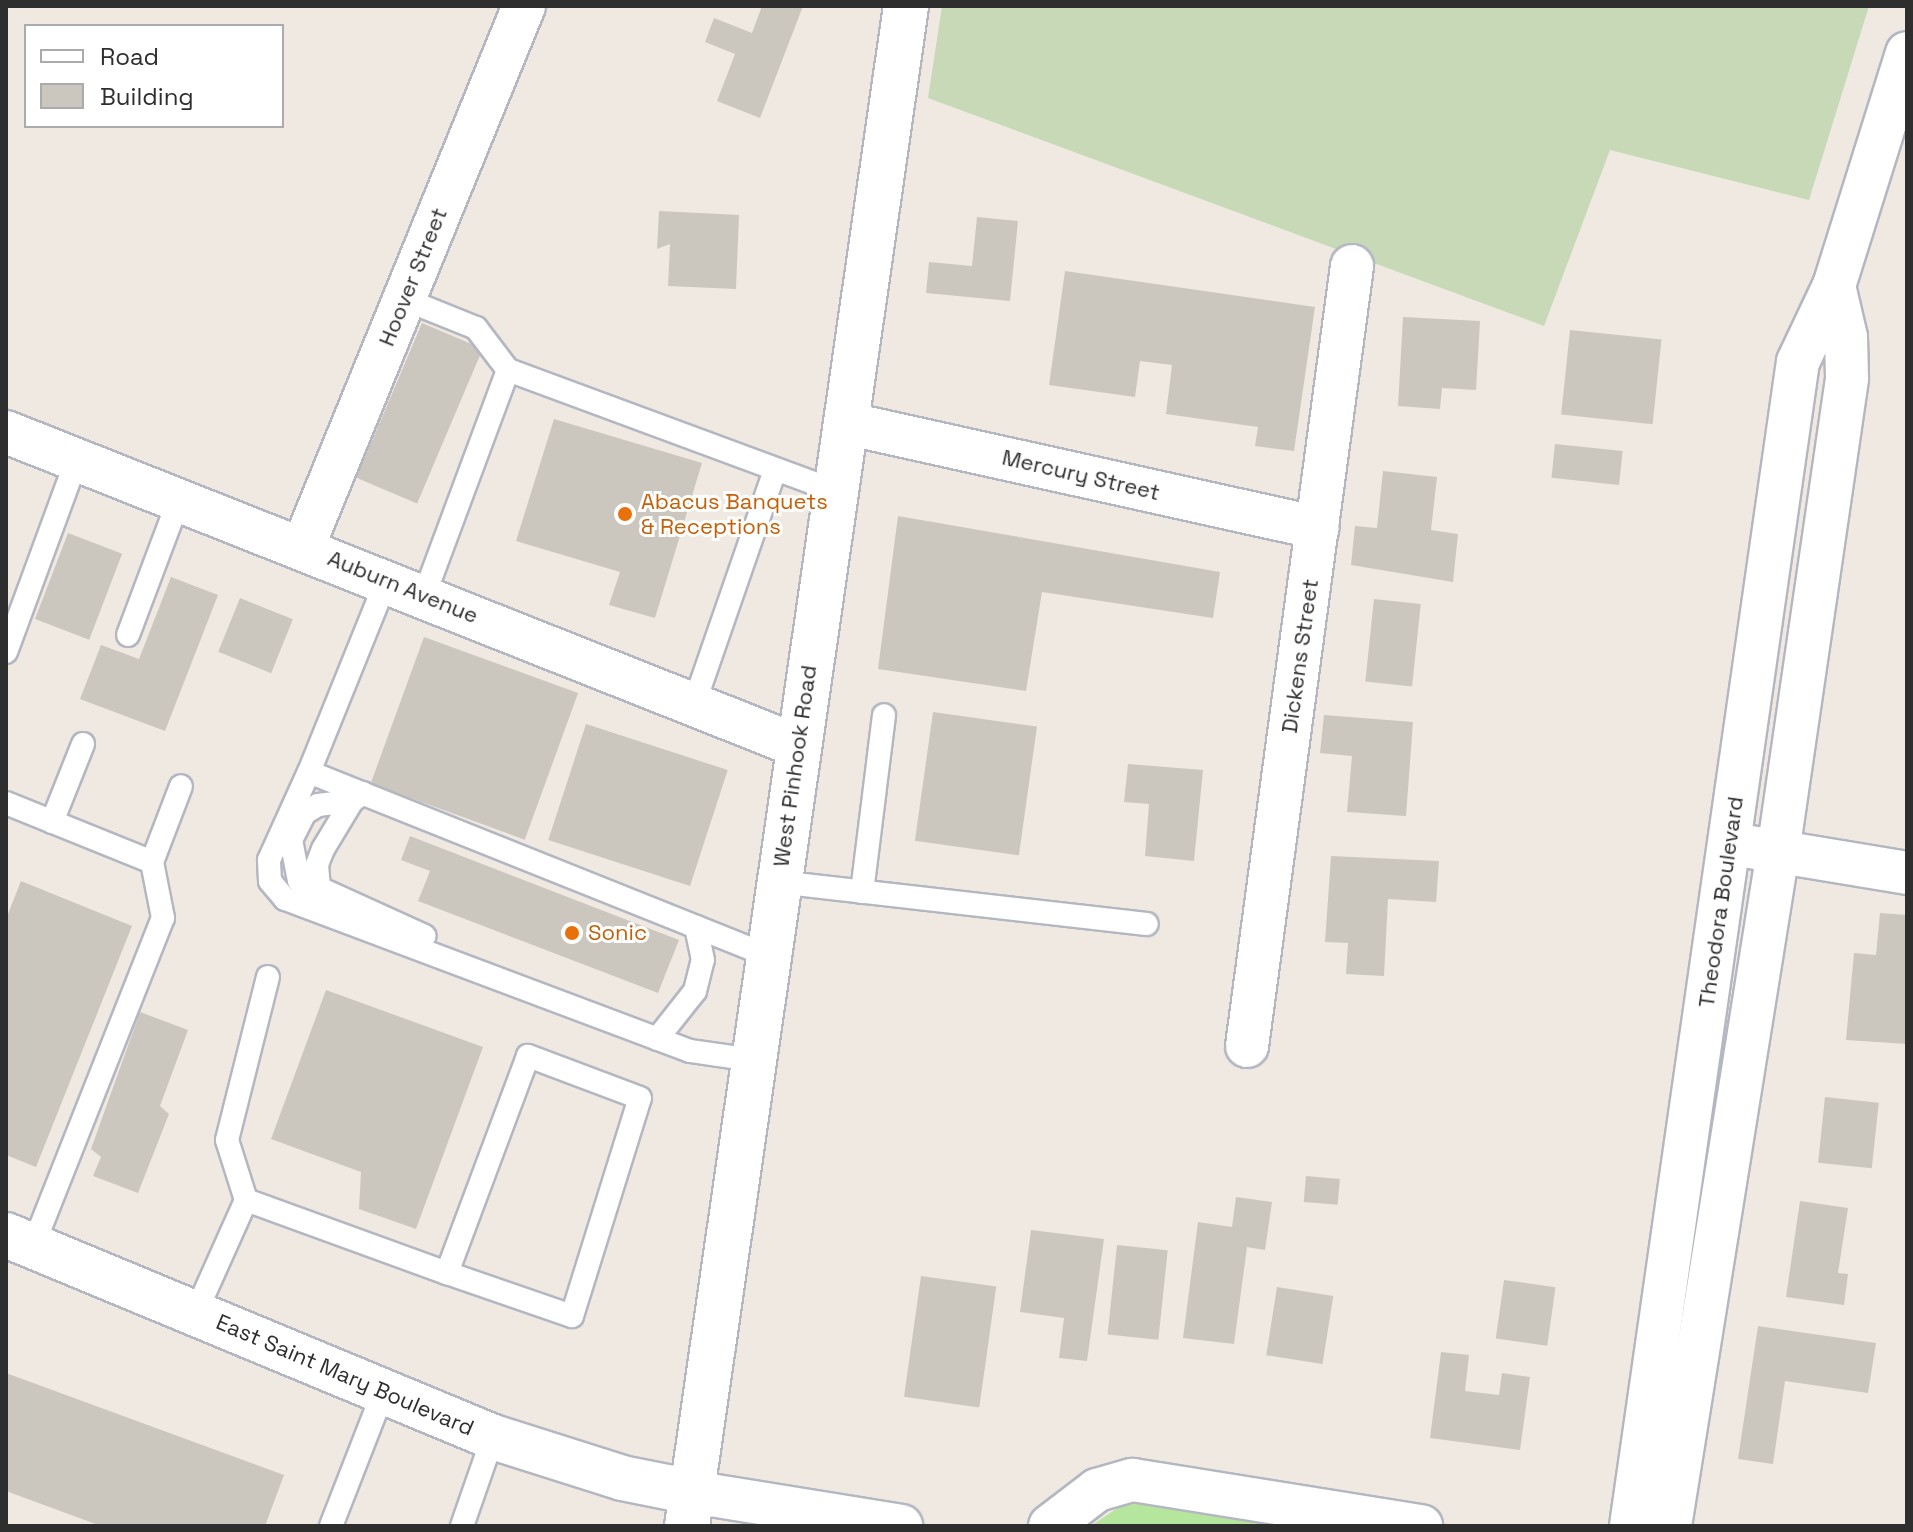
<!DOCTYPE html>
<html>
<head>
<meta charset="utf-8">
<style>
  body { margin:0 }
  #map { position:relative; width:1913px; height:1532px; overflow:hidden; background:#efe9e1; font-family:"Space Grotesk",sans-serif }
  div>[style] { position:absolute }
  .green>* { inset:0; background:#b6e59e }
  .cemetery>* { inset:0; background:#c8d9b8 }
  .building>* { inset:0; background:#cbc7bf; transform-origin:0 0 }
  .roads { filter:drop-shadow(2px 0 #b4b7c1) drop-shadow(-2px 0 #b4b7c1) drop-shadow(0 2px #b4b7c1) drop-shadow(0 -2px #b4b7c1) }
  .lane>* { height:22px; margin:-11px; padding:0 11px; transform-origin:11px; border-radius:11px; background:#fff }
  .street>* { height:42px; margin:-21px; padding:0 21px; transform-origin:21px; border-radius:21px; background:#fff }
  .secondary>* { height:44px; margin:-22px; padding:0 22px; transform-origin:22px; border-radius:22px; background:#fff }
  .dots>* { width:22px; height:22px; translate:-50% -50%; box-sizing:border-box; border:4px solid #fff; border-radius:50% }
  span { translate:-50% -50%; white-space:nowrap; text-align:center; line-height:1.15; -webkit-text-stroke:6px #fff; paint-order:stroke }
  .street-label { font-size:22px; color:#2e2e2e }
  .food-label { font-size:22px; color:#c56008 }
  .left { translate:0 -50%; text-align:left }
  .frame { position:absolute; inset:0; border:8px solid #2e2e2e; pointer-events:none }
  .legend { position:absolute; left:24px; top:24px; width:260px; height:104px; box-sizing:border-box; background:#fff; border:2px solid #ababab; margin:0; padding:10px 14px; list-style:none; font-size:24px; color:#2e2e2e }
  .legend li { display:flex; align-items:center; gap:16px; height:40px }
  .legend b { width:40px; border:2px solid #ababab }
</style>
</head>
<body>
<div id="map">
  <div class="green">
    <i style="clip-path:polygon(1154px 1500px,1323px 1526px,1091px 1526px,1119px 1507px)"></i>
  </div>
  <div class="cemetery">
    <i style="clip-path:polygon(942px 6px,1869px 6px,1809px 200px,1610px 150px,1544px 326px,928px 98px)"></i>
  </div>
  <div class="building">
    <i style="clip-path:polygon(762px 6px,803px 6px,760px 118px,717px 101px,735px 54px,705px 42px,714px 18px,752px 33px)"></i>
    <i style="clip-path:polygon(659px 211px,739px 215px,736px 289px,668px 286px,670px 244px,657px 249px)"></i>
    <i style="clip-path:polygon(977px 217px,1018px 221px,1010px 301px,926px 293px,929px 262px,972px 266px)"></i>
    <i style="clip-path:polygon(1065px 271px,1315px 307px,1294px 451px,1255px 446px,1258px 427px,1166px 414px,1172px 365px,1140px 361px,1135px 397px,1049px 385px)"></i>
    <i style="clip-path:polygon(1403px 317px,1480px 321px,1476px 390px,1442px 388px,1440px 409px,1398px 406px)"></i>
    <i style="left:422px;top:323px;width:66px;height:168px;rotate:23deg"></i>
    <i style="left:1570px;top:330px;width:92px;height:85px;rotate:6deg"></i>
    <i style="clip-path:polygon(554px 419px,702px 463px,655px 618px,609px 605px,620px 572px,516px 541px)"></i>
    <i style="left:1555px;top:444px;width:68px;height:34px;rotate:6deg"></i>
    <i style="clip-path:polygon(1383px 471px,1437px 477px,1431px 530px,1458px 534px,1453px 582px,1351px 565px,1355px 526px,1377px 528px)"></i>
    <i style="clip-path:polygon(898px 516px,1220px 572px,1213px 618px,1042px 592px,1026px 691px,878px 669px)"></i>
    <i style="left:68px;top:533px;width:58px;height:92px;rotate:21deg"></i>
    <i style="clip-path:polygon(171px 577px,218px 595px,165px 731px,80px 699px,101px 645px,139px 659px)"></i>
    <i style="left:240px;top:598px;width:57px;height:58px;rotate:22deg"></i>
    <i style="left:1374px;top:599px;width:47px;height:83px;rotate:6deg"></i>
    <i style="left:424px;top:637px;width:164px;height:156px;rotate:20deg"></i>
    <i style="left:933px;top:712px;width:105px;height:130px;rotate:8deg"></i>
    <i style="clip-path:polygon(1324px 715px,1413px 722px,1406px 816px,1347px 812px,1352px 756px,1320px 753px)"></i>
    <i style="left:586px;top:724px;width:149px;height:122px;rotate:18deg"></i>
    <i style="clip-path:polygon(1128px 764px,1203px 770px,1194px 861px,1145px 856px,1149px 804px,1124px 802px)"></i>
    <i style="clip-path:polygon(410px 836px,679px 940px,658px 993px,418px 901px,430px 871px,401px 860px)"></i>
    <i style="clip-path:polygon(1331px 856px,1439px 861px,1436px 902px,1388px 899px,1384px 976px,1346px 974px,1348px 943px,1325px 942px)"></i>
    <i style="clip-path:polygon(21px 881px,132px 926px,36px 1167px,6px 1155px,6px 919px)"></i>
    <i style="clip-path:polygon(1880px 913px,1907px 915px,1907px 1044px,1846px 1040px,1854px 953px,1876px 955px)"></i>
    <i style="clip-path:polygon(326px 990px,483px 1047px,416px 1229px,359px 1209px,361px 1172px,271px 1139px)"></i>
    <i style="clip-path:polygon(140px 1012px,188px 1030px,160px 1106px,169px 1114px,138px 1193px,93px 1176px,101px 1157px,91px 1149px)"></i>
    <i style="left:1825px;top:1097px;width:54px;height:66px;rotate:6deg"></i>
    <i style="left:1306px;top:1176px;width:34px;height:26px;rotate:5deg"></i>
    <i style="clip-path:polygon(1236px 1197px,1272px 1202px,1265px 1250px,1247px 1247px,1234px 1344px,1183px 1338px,1198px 1222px,1232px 1227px)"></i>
    <i style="clip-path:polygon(1800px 1201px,1848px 1208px,1838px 1273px,1848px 1274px,1844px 1305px,1786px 1297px)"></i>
    <i style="clip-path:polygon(1031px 1230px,1104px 1239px,1087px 1361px,1059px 1358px,1064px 1318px,1020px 1312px)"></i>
    <i style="left:1117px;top:1245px;width:51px;height:90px;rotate:6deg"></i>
    <i style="left:921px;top:1276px;width:76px;height:122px;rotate:8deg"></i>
    <i style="left:1504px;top:1280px;width:52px;height:59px;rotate:8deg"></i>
    <i style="left:1277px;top:1287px;width:57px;height:69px;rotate:9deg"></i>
    <i style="clip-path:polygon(1758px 1326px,1876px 1343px,1868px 1393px,1785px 1381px,1773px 1464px,1738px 1459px)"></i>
    <i style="clip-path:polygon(1441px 1352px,1469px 1355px,1465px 1391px,1499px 1395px,1502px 1373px,1530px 1377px,1520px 1450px,1430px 1438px)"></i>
    <i style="clip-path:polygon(6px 1373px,284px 1475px,265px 1526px,101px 1526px,6px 1491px)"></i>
  </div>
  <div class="roads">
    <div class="lane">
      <i style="left:404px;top:299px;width:78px;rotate:21.9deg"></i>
      <i style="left:476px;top:328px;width:53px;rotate:52.7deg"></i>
      <i style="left:508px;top:370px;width:241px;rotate:110.4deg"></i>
      <i style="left:508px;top:370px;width:349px;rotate:20.3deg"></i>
      <i style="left:128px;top:635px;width:145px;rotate:-69.4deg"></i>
      <i style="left:6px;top:652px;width:206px;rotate:-69.8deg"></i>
      <i style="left:694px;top:704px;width:248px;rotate:-70.9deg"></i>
      <i style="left:309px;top:772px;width:206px;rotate:-68deg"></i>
      <i style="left:363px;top:793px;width:14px;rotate:144deg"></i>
      <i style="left:352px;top:801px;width:56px;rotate:121.1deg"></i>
      <i style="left:323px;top:849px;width:17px;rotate:111deg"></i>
      <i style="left:317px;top:865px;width:23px;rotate:85deg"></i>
      <i style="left:319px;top:888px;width:116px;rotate:24.4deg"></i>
      <i style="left:6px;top:803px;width:157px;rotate:22deg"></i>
      <i style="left:152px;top:862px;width:81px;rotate:-69.1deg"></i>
      <i style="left:52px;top:822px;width:84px;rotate:-68.3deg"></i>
      <i style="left:778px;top:882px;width:371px;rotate:6.5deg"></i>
      <i style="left:862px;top:892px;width:178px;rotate:-82.9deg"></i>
      <i style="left:327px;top:895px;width:31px;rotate:-153deg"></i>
      <i style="left:299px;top:881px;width:42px;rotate:-101deg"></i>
      <i style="left:291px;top:840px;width:30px;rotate:-63deg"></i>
      <i style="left:305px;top:813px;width:15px;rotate:-32deg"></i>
      <i style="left:318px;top:805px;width:34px;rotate:-7deg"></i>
      <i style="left:657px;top:1039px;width:61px;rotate:-51.6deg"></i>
      <i style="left:695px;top:991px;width:32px;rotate:-76deg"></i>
      <i style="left:703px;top:960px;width:34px;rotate:-102deg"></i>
      <i style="left:753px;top:1060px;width:64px;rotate:-171.9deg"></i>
      <i style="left:690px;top:1051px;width:433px;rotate:-159.4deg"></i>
      <i style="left:285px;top:899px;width:23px;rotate:-130deg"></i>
      <i style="left:270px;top:881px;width:21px;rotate:-93deg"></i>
      <i style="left:269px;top:860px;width:97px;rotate:-65.6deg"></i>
      <i style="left:309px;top:772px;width:495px;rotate:21.8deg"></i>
      <i style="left:246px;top:1200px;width:63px;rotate:-107.6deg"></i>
      <i style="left:227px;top:1140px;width:168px;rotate:-75.9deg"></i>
      <i style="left:33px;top:1246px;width:353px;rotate:-68.4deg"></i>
      <i style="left:163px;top:918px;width:57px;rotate:-101.1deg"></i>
      <i style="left:196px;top:1312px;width:123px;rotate:-65.9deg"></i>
      <i style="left:246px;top:1200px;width:214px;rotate:20deg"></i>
      <i style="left:447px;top:1273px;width:132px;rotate:19deg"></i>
      <i style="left:572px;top:1316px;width:228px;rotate:-72.7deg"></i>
      <i style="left:640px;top:1098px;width:120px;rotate:-159.4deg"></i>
      <i style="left:528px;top:1056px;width:232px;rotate:110.5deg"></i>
      <i style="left:331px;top:1526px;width:146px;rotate:-68.7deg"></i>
      <i style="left:462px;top:1526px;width:94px;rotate:-70.8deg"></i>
    </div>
    <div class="street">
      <i style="left:845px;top:423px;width:484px;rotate:12.5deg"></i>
      <i style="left:6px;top:432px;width:852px;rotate:21.63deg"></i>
      <i style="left:303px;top:547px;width:584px;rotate:-67.78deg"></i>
      <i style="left:1750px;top:847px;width:159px;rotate:9.4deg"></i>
      <i style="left:1247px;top:1046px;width:787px;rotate:-82.33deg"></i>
      <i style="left:692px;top:1492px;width:212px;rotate:9.2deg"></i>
      <i style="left:1050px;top:1526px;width:59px;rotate:-37.5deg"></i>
      <i style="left:1097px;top:1490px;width:37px;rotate:-16deg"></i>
      <i style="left:1133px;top:1480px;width:292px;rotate:9.1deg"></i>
      <i style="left:1631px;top:1526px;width:1176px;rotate:-81.84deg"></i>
      <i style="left:1798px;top:362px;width:84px;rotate:-64.7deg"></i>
      <i style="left:1834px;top:286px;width:244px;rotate:-72.6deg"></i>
      <i style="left:1670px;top:1526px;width:683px;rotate:-80.9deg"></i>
      <i style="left:1778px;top:852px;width:479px;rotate:-81.7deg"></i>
      <i style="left:1847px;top:378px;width:41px;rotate:-91.4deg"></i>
      <i style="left:1846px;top:337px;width:52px;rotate:-103.2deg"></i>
    </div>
    <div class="secondary">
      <i style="left:6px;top:1235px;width:527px;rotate:22.53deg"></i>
      <i style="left:493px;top:1437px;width:135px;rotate:17.6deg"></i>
      <i style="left:622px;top:1478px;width:71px;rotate:11.3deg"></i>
      <i style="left:687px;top:1526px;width:1536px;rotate:-81.8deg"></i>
    </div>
  </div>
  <div class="dots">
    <i style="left:625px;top:514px;background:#e8710a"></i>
    <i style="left:572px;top:933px;background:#e8710a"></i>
  </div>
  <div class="street-label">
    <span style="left:413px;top:277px;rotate:-68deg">Hoover Street</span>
    <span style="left:1081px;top:475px;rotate:13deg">Mercury Street</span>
    <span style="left:403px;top:587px;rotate:22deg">Auburn Avenue</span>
    <span style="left:1300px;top:656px;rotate:-82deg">Dickens Street</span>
    <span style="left:795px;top:766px;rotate:-82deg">West Pinhook Road</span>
    <span style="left:1721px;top:902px;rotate:-82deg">Theodora Boulevard</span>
    <span style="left:345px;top:1375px;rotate:23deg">East Saint Mary Boulevard</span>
  </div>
  <div class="food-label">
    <span class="left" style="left:641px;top:514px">Abacus Banquets<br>&amp; Receptions</span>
    <span class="left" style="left:588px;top:933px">Sonic</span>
  </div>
  <div class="frame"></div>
  <ul class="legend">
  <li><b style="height:10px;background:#fff"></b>Road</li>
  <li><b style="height:22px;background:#cbc7bf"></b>Building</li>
  </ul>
</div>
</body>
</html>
